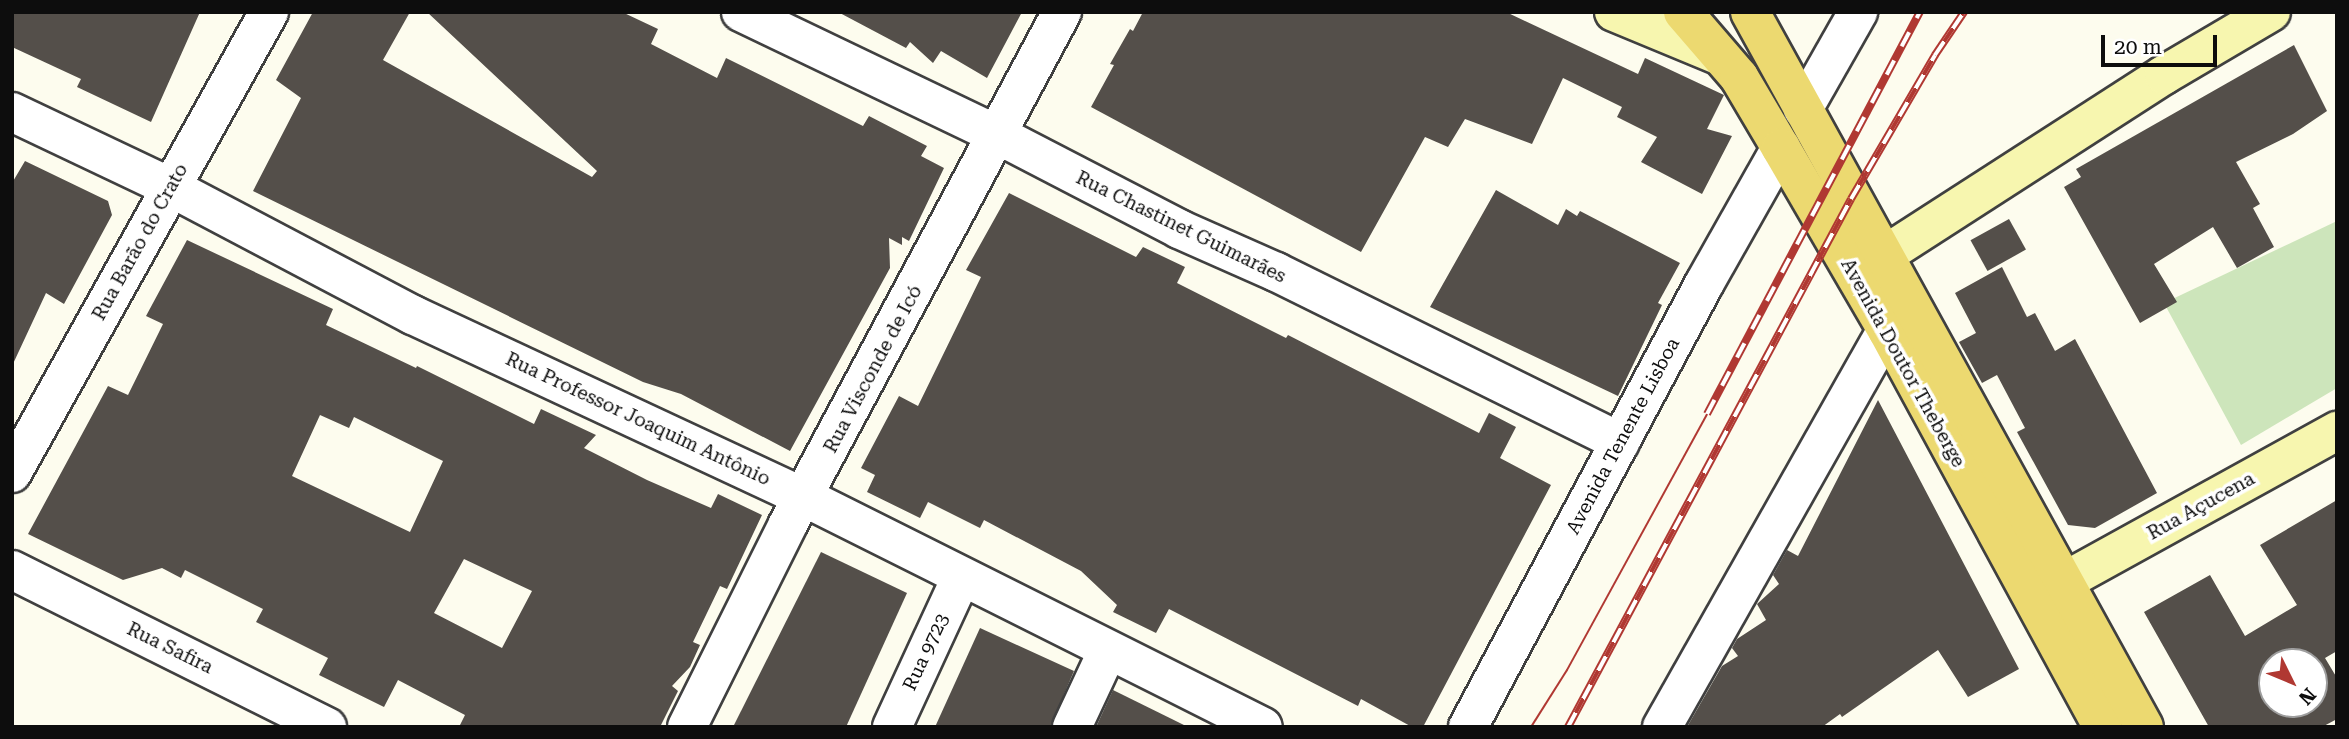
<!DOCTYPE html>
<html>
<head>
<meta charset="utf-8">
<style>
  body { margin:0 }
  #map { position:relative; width:2349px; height:739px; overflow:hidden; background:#fdfcee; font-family:"Roboto Serif",serif }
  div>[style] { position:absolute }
  .green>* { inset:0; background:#cde5bb }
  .building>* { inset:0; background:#544f4a; transform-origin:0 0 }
  .roads { filter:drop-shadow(2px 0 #404040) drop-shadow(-2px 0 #404040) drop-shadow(0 2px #404040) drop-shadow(0 -2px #404040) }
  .street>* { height:38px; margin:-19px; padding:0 19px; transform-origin:19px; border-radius:19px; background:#fff }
  .secondary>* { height:38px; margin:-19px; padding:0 19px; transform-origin:19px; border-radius:19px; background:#f7f6af }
  .primary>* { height:38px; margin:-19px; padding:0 19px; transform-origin:19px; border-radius:19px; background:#ecd970 }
  .tram>* { height:2px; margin:-1px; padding:0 1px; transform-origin:1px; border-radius:1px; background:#b03832 }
  .rail>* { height:8px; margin-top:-4px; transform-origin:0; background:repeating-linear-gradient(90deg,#fff 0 16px,#b03832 0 32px); box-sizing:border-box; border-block:2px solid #b03832 }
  span { translate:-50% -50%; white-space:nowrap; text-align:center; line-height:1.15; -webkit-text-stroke:7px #fff; paint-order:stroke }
  .street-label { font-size:19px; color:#0d0d0d }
  .frame { position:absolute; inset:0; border:14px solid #0d0d0d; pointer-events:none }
  .north { position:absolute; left:2258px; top:648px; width:70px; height:70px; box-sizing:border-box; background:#fff; border:2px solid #9e9e9e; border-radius:50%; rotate:133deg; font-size:19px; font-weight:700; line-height:28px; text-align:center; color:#0d0d0d }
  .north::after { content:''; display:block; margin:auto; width:24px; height:32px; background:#b03832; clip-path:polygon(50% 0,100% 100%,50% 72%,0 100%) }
  .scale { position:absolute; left:2101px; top:35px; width:116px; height:32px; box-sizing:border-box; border:4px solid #0d0d0d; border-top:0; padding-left:9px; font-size:21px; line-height:24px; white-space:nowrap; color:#0d0d0d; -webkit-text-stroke:5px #fff; paint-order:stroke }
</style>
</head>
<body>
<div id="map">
  <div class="green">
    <i style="clip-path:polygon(2337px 221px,2337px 388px,2241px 445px,2164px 303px)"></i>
  </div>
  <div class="building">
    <i style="clip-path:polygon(12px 12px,200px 12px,151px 122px,77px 87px,81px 79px,12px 47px)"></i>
    <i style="clip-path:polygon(313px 12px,410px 12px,383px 60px,592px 177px,597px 171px,427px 12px,622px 12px,658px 29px,651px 44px,717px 78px,726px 58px,863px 126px,869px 116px,927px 146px,921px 156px,944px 168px,909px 241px,902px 237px,902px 245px,889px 238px,890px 268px,790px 451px,681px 394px,643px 382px,253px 191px,301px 98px,276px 80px)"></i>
    <i style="clip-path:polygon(838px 12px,1022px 12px,987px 78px,941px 51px,933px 63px,910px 42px,906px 48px)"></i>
    <i style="clip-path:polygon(1143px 12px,1506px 12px,1638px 74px,1645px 58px,1724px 95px,1707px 129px,1732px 136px,1702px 194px,1641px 162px,1657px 137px,1617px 117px,1622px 107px,1563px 78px,1532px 144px,1465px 119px,1448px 147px,1425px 137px,1361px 252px,1091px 107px,1114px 65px,1110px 64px,1130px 29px,1133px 31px)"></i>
    <i style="clip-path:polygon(2294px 45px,2327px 111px,2293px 134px,2236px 162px,2260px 204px,2253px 208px,2274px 247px,2237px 268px,2213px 227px,2154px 264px,2177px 302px,2140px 323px,2064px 187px,2081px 177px,2076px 169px)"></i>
    <i style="clip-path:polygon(25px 161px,108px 201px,112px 215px,64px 304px,46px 293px,12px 366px,12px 183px)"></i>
    <i style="clip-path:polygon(1496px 190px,1558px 225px,1566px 209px,1577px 216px,1580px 211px,1680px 263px,1658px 303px,1662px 305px,1618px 396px,1430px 307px)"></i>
    <i style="clip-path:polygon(1009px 193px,1136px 257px,1143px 247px,1185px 267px,1177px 283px,1286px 338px,1288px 335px,1479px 433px,1489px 413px,1516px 427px,1500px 458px,1551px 485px,1423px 727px,1412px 727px,1361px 699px,1358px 706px,1169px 609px,1156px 633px,1113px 612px,1117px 605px,1081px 571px,984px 520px,980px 528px,928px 502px,920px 518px,867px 492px,875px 475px,861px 468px,899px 396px,918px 406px,981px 277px,966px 270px)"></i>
    <i style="left:2009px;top:219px;width:35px;height:44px;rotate:61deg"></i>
    <i style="clip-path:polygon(evenodd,187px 240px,333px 309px,326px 325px,416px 368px,417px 366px,534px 424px,541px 409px,596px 435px,584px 448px,647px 480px,711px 508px,718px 494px,762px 515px,727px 589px,720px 586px,693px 642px,700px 645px,690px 667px,672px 686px,678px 691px,660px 727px,459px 727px,465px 715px,398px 680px,384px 707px,319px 675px,328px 658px,256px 622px,263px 609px,185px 570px,181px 578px,162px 568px,123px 580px,28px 534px,108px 386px,128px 395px,163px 324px,146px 316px,187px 240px,320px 415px,349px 428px,354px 417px,443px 461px,410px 532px,292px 476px,320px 415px,187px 240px,464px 559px,532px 591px,502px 648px,434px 613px,464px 559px)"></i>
    <i style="clip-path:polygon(2002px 267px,2027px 317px,2035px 313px,2055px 351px,2075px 339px,2157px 493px,2095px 528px,2068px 525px,2017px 432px,2025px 428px,1997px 375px,1982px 383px,1959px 342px,1976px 333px,1955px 293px)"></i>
    <i style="clip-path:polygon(1878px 400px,2019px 669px,1968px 697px,1938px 650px,1842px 717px,1840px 714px,1822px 727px,1687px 727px,1722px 666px,1738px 656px,1732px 648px,1737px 639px,1766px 620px,1757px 604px,1779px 584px,1773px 575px,1787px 550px,1798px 556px)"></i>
    <i style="clip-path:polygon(evenodd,2337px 500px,2337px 651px,2325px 658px,2337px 678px,2337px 719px,2322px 727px,2209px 727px,2144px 612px,2210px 575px,2245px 636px,2297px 605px,2260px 545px,2337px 500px,2272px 662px,2314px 662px,2314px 704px,2272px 704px,2272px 662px)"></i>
    <i style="clip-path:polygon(821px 552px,907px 593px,846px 727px,733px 727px)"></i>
    <i style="clip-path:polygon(980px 628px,1074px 671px,1050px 727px,935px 727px)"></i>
    <i style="clip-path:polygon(1113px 690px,1188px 727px,1096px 727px)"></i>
  </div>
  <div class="roads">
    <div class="street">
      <i style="left:741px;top:12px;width:285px;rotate:25.6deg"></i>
      <i style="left:998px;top:135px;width:204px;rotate:27.4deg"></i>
      <i style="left:1179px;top:229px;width:106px;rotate:23.9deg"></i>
      <i style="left:1276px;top:272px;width:384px;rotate:26.3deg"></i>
      <i style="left:1803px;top:109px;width:112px;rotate:-60.4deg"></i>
      <i style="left:12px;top:112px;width:175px;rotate:25.4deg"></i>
      <i style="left:170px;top:187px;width:275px;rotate:27.8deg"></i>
      <i style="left:413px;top:315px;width:431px;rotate:25deg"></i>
      <i style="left:804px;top:497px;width:513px;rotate:26.61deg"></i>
      <i style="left:12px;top:473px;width:528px;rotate:-60.86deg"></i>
      <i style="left:12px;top:570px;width:352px;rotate:26.5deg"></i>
      <i style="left:687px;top:727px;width:227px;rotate:-63.5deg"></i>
      <i style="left:788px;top:524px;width:581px;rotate:-61.85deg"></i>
      <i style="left:892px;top:727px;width:164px;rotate:-65.2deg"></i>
      <i style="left:1072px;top:727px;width:85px;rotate:-64.9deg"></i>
      <i style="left:1468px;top:727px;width:502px;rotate:-61.95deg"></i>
      <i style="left:1704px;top:284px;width:156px;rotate:-60.5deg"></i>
      <i style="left:1662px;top:727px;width:456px;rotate:-60.5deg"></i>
    </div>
    <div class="secondary">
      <i style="left:1614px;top:12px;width:115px;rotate:22.5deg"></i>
      <i style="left:1883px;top:256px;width:334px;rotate:-32.8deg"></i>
      <i style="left:2164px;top:75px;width:124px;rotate:-30.5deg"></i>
      <i style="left:2065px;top:581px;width:311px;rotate:-28.9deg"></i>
    </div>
    <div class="primary">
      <i style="left:1683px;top:12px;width:86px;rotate:49.3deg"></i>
      <i style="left:1739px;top:77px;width:82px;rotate:59.4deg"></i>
      <i style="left:1781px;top:148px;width:211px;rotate:59.8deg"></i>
      <i style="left:1887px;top:330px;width:452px;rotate:61.5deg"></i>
      <i style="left:1750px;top:12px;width:816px;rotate:61.14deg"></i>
    </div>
  </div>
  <div class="tram">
    <i style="left:1531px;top:727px;width:67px;rotate:-57.7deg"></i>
    <i style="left:1567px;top:670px;width:292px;rotate:-61.3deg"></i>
  </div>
  <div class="rail">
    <i style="left:1707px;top:414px;width:455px;rotate:-62.1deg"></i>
    <i style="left:1568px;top:727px;width:599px;rotate:-61.81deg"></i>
    <i style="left:1851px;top:199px;width:167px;rotate:-59.7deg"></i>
    <i style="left:1935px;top:55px;width:52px;rotate:-56deg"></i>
  </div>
  <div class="street-label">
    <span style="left:1181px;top:227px;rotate:26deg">Rua Chastinet Guimarães</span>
    <span style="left:140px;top:242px;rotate:-61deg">Rua Barão do Crato</span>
    <span style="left:1903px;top:363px;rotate:61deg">Avenida Doutor Theberge</span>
    <span style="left:873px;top:369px;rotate:-62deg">Rua Visconde de Icó</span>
    <span style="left:638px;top:419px;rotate:25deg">Rua Professor Joaquim Antônio</span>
    <span style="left:1623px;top:436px;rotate:-62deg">Avenida Tenente Lisboa</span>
    <span style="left:2201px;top:506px;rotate:-29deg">Rua Açucena</span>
    <span style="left:170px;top:648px;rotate:26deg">Rua Safira</span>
    <span style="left:926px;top:652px;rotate:-65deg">Rua 9723</span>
  </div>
  <div class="frame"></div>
  <div class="north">N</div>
  <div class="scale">20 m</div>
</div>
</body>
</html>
